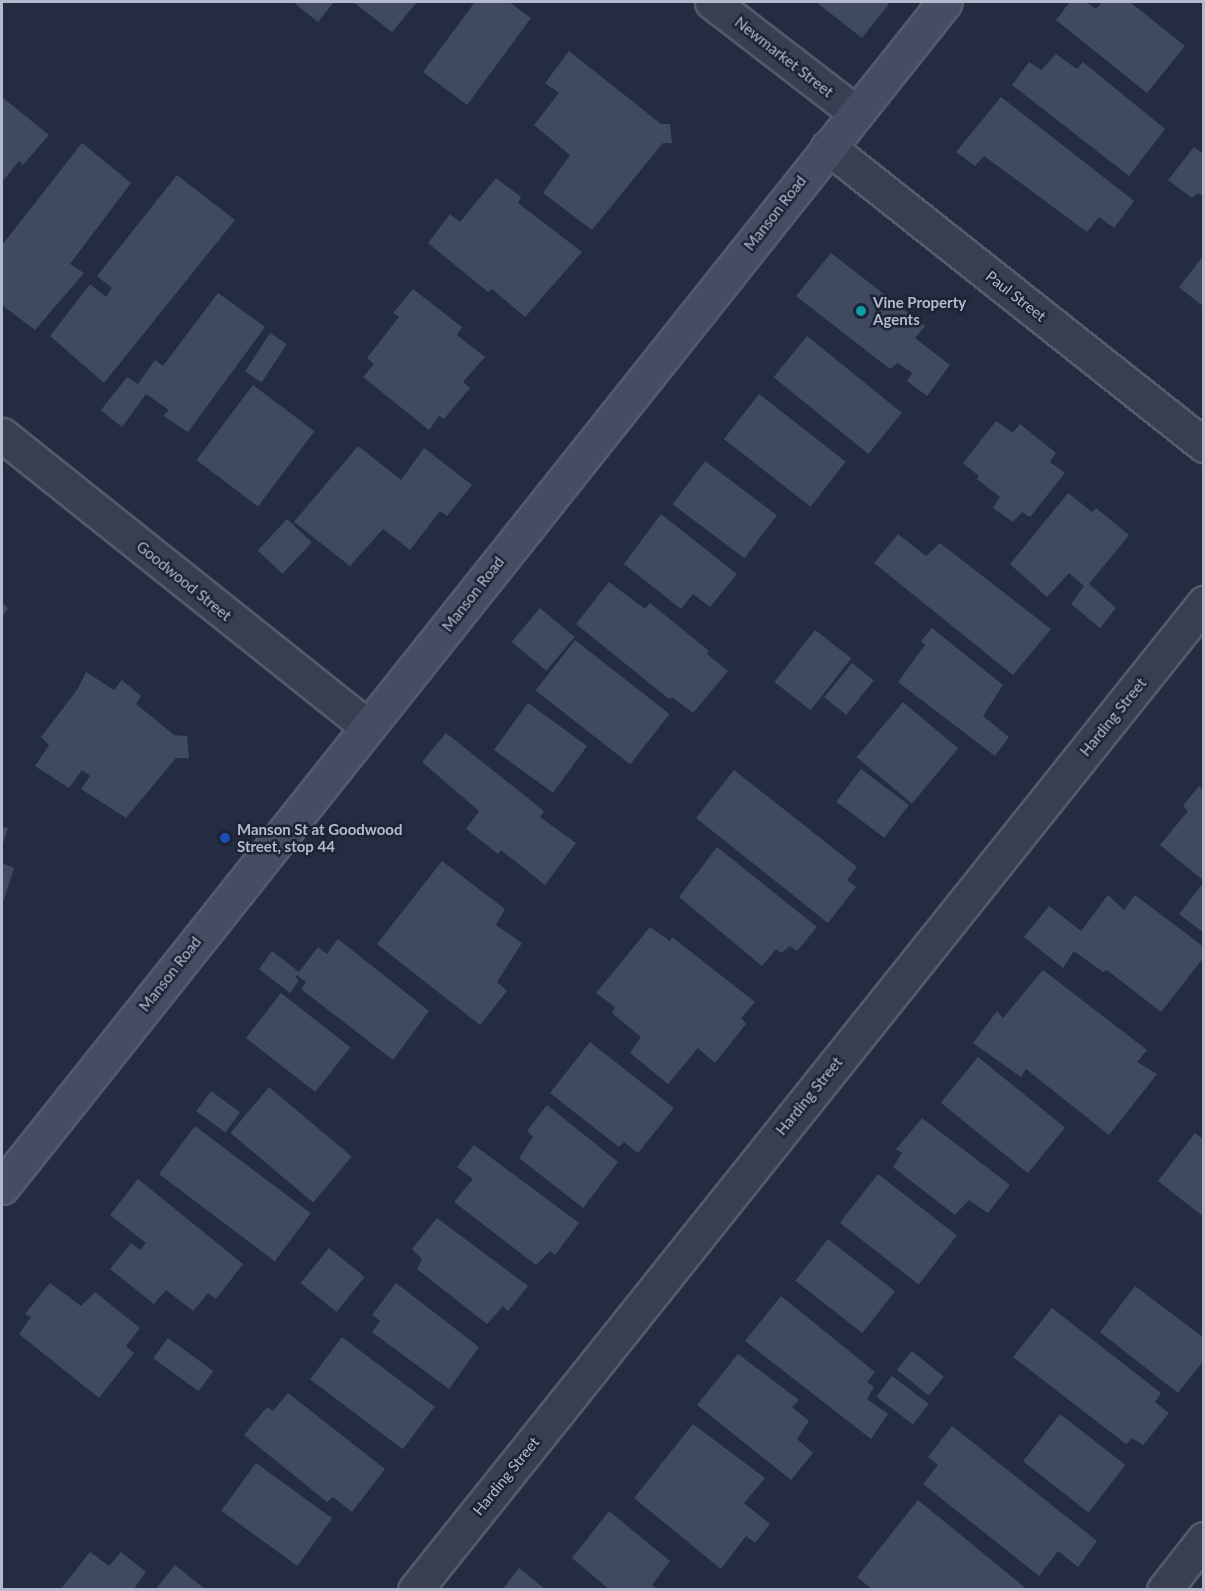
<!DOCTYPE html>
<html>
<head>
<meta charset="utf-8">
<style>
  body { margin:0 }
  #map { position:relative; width:1205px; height:1591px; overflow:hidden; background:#232c41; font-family:Lato,sans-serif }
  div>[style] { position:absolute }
  .building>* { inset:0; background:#3f4a61; transform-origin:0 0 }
  .roads { filter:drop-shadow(2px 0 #535a6b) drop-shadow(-2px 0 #535a6b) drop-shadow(0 2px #535a6b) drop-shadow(0 -2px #535a6b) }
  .street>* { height:33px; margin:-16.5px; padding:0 16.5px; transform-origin:16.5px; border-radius:16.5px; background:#383f51 }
  .secondary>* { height:33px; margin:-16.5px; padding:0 16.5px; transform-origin:16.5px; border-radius:16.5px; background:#454d64 }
  .dots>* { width:16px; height:16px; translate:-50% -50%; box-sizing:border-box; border:3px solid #1d2436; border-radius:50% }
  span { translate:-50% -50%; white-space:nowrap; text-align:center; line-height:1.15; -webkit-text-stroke:5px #1d2436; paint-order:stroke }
  .street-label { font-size:15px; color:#b4bacb }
  .poi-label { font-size:15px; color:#b4bacb; font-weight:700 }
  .left { translate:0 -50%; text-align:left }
  .frame { position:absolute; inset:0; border:3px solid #b4bacb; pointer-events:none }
</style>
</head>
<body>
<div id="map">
  <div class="building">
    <i style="clip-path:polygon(293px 2px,334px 2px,318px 22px)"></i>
    <i style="clip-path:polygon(353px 2px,417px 2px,392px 32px)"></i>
    <i style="clip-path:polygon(475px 2px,509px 2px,531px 18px,467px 105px,423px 72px)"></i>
    <i style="clip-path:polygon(816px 2px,886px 2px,889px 4px,862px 38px)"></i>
    <i style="clip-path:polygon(1070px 2px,1086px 2px,1096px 9px,1102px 2px,1130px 2px,1185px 46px,1147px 93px,1056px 20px)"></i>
    <i style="clip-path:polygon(569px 51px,661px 124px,670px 124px,672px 143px,663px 143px,592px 230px,543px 193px,570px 155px,534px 125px,559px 93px,545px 83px)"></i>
    <i style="clip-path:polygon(1056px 54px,1077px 69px,1083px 62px,1165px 129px,1129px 176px,1012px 85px,1029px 62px,1041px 70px)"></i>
    <i style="clip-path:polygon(2px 97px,49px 135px,23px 165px,19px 161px,2px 182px)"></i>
    <i style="clip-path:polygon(1001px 97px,1134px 201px,1114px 228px,1099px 217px,1087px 232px,984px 156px,975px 166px,956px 152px)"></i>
    <i style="clip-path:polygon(82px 143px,131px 183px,70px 264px,84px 273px,35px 330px,2px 305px,2px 245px)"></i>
    <i style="clip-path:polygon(1194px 147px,1204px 154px,1204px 197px,1198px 193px,1192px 198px,1168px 180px)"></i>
    <i style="clip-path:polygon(177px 175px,235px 220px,104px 383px,50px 336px,90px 284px,106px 297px,112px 288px,97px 276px)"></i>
    <i style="clip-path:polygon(496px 178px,521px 197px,518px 203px,582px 252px,525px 317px,492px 289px,488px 292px,428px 243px,450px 214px,460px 222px)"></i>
    <i style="clip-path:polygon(831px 253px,925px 326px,915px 338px,950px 365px,927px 396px,907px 381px,912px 373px,898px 363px,890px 369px,796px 296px)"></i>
    <i style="clip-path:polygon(1204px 255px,1204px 307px,1179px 287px)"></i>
    <i style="clip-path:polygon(413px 289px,462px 327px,457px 335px,485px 357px,463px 382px,470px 388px,444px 419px,439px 416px,429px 430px,363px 377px,374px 364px,367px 358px,399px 317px,393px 313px)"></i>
    <i style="clip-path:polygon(218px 293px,265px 327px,188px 432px,163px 416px,169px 410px,146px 394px,122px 427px,101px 410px,127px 377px,138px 384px,155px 360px,163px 366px)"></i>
    <i style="left:270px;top:333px;width:20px;height:46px;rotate:33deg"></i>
    <i style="left:807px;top:336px;width:122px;height:53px;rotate:39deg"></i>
    <i style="left:253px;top:385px;width:77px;height:94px;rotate:37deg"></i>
    <i style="left:759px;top:394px;width:110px;height:57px;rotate:38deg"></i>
    <i style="clip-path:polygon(996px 421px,1013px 433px,1020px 424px,1056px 453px,1050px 462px,1065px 473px,1030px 517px,1022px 512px,1013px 522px,993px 508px,1000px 497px,977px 479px,979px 476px,963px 463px)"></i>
    <i style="clip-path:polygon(358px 446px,401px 480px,424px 448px,472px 485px,447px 516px,440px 511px,410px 550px,383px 529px,350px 566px,294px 522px)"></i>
    <i style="left:705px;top:461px;width:90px;height:54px;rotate:37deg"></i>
    <i style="clip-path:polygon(1068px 493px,1092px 512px,1096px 508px,1129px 535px,1089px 584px,1116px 608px,1100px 628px,1071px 604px,1084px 586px,1069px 573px,1047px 597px,1010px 564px)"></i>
    <i style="clip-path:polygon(661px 514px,737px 574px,710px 607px,693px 594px,681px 609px,624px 564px)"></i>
    <i style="left:287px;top:519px;width:34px;height:43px;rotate:43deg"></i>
    <i style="clip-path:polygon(898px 534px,926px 556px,940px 543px,1051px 629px,1013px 675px,874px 563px)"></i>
    <i style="clip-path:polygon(609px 582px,645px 609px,650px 603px,709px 651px,707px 654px,728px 671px,693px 713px,672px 697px,669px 699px,576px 624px)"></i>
    <i style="clip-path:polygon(2px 603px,8px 608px,2px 617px)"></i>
    <i style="left:540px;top:608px;width:45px;height:44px;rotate:40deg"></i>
    <i style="clip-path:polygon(932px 628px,1003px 685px,983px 716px,1009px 737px,995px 756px,898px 682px,925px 645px,921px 641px)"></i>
    <i style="left:815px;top:630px;width:46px;height:66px;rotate:38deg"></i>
    <i style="left:575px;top:640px;width:120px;height:64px;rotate:38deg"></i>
    <i style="left:852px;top:663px;width:28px;height:44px;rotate:39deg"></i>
    <i style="clip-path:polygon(86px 672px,114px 690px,122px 680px,141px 696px,136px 704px,174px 735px,187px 736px,189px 758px,176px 758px,126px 818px,81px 789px,90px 776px,82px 770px,69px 788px,35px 766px,49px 745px,41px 737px,77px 690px)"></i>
    <i style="left:903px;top:702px;width:72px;height:72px;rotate:40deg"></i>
    <i style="left:528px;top:703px;width:73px;height:58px;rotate:36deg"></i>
    <i style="clip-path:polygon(446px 733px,544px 811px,540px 817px,576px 843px,545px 885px,501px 850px,498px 854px,466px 829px,479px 811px,422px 762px)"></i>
    <i style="left:861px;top:769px;width:60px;height:41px;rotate:37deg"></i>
    <i style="clip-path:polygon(734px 770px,857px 867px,847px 880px,856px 887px,828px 923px,696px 818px)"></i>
    <i style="clip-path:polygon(1199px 786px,1204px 790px,1204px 881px,1160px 845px,1188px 811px,1183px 806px)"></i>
    <i style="clip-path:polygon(2px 827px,8px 828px,2px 847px)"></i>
    <i style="clip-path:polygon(717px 847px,817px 927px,797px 951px,790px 946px,781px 953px,776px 949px,762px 966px,679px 897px)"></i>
    <i style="clip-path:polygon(442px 861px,505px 909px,496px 925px,522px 943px,497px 982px,507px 991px,480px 1025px,377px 944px)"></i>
    <i style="clip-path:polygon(2px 863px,14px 868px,2px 906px)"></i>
    <i style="clip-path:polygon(1204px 882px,1204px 933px,1179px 914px)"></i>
    <i style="clip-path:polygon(1108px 895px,1124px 910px,1135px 895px,1204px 947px,1204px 957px,1161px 1012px,1107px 970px,1103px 972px,1074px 951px,1063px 968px,1024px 937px,1049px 906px,1081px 931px)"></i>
    <i style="clip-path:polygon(650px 927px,670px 941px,672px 937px,755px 1002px,741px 1018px,746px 1024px,715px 1063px,698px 1048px,668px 1084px,630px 1053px,641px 1037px,612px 1013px,615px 1007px,596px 993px)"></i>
    <i style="clip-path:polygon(338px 939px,429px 1011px,393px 1060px,301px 989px,306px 982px,297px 975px,295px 977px,299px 980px,290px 993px,259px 969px,272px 951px,299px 972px,318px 947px,327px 954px)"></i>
    <i style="clip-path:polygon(1043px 970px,1147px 1050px,1137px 1062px,1157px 1074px,1109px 1135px,1026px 1069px,1021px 1077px,973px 1043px,997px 1011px,1003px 1018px)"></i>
    <i style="left:281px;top:993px;width:88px;height:57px;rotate:38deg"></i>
    <i style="clip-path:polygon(590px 1042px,674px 1108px,638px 1153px,624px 1142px,619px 1147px,550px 1093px)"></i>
    <i style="left:978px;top:1057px;width:112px;height:59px;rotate:39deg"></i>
    <i style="left:269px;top:1087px;width:108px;height:60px;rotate:40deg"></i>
    <i style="left:211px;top:1091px;width:36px;height:25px;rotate:36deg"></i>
    <i style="clip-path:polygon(547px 1105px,618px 1162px,583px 1208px,519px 1158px,533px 1137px,527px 1131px)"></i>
    <i style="clip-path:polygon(922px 1118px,1010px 1185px,988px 1213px,969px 1200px,955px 1215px,893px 1167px,902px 1153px,896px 1149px)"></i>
    <i style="left:195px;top:1126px;width:145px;height:60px;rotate:37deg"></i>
    <i style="clip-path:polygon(1195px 1133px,1204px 1140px,1204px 1217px,1158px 1181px)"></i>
    <i style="clip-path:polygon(474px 1145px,579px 1223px,555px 1255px,550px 1251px,536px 1265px,454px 1202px,473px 1179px,457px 1167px)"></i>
    <i style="left:878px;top:1174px;width:100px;height:62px;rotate:38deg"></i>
    <i style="clip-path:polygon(138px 1179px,243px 1264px,216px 1299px,208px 1293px,193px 1311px,166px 1290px,154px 1304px,110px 1269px,131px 1243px,140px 1250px,146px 1243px,110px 1215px)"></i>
    <i style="clip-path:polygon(437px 1218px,528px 1286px,508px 1311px,503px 1306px,487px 1324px,417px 1269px,422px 1259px,412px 1249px)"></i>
    <i style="left:828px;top:1239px;width:85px;height:53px;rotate:38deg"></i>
    <i style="left:329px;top:1248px;width:46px;height:45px;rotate:39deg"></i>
    <i style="clip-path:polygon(50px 1283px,81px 1306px,95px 1292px,140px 1328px,126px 1346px,134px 1353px,99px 1398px,19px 1334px,31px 1317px,25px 1314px)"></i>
    <i style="clip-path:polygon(396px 1283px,479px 1347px,449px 1389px,372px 1332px,380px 1321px,372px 1315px)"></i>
    <i style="clip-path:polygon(1135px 1286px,1204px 1338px,1204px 1360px,1178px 1393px,1100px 1332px)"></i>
    <i style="clip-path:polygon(781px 1296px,875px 1372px,867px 1382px,874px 1387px,867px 1399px,888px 1414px,871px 1439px,745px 1341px)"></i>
    <i style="clip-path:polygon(1052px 1308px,1161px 1393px,1155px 1402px,1169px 1413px,1143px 1445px,1132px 1438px,1126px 1444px,1013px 1357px)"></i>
    <i style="left:342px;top:1337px;width:116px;height:53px;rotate:37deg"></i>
    <i style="left:168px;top:1338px;width:56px;height:25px;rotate:36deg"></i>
    <i style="left:912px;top:1351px;width:41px;height:24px;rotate:39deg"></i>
    <i style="clip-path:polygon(738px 1354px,799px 1400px,792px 1407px,809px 1421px,797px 1439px,813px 1453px,791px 1480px,697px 1405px)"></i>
    <i style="left:892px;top:1376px;width:46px;height:26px;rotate:37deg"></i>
    <i style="clip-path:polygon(288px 1393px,385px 1469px,352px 1512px,333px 1497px,327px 1502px,244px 1435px,267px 1407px,273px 1411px)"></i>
    <i style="left:1060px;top:1414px;width:83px;height:60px;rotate:38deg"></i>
    <i style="clip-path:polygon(693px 1424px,765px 1478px,744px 1503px,770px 1524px,755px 1543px,746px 1536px,721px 1569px,634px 1498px)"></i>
    <i style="clip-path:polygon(952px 1426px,1097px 1541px,1078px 1567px,1058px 1551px,1039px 1576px,923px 1484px,938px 1465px,928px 1457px)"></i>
    <i style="left:256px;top:1463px;width:94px;height:59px;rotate:36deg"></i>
    <i style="clip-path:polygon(918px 1500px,1028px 1590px,873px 1590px,857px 1577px)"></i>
    <i style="clip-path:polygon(609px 1511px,670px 1561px,652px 1585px,657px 1590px,610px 1590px,572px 1558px)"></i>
    <i style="clip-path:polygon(90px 1552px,109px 1566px,121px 1552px,146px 1572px,133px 1590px,60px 1590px)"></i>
    <i style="clip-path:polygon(175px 1565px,206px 1590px,155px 1590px)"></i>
    <i style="clip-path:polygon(519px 1568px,546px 1590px,502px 1590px)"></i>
  </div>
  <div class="roads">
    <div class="street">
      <i style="left:712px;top:2px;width:182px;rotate:37.6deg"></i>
      <i style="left:828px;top:147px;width:480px;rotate:38.4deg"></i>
      <i style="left:2px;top:435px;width:467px;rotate:38.6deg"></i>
      <i style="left:415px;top:1590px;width:1264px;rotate:-51.36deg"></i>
      <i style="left:1164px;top:1590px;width:65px;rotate:-51.9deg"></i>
    </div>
    <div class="secondary">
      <i style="left:2px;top:1187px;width:1514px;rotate:-51.49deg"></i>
    </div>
  </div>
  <div class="dots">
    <i style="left:861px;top:311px;background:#0f9aa8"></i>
    <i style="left:225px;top:838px;background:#1a4fb4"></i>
  </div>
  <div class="street-label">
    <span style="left:784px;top:57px;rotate:38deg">Newmarket Street</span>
    <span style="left:775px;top:213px;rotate:-52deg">Manson Road</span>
    <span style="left:1016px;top:296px;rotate:38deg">Paul Street</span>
    <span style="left:184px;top:581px;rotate:39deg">Goodwood Street</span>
    <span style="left:473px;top:594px;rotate:-52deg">Manson Road</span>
    <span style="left:1113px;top:717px;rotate:-51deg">Harding Street</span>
    <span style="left:170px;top:974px;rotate:-52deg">Manson Road</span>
    <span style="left:809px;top:1096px;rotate:-51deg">Harding Street</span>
    <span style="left:506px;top:1476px;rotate:-51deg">Harding Street</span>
  </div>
  <div class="poi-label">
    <span class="left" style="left:873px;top:311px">Vine Property<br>Agents</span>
    <span class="left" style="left:237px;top:838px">Manson St at Goodwood<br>Street, stop 44</span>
  </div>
  <div class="frame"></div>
</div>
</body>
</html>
